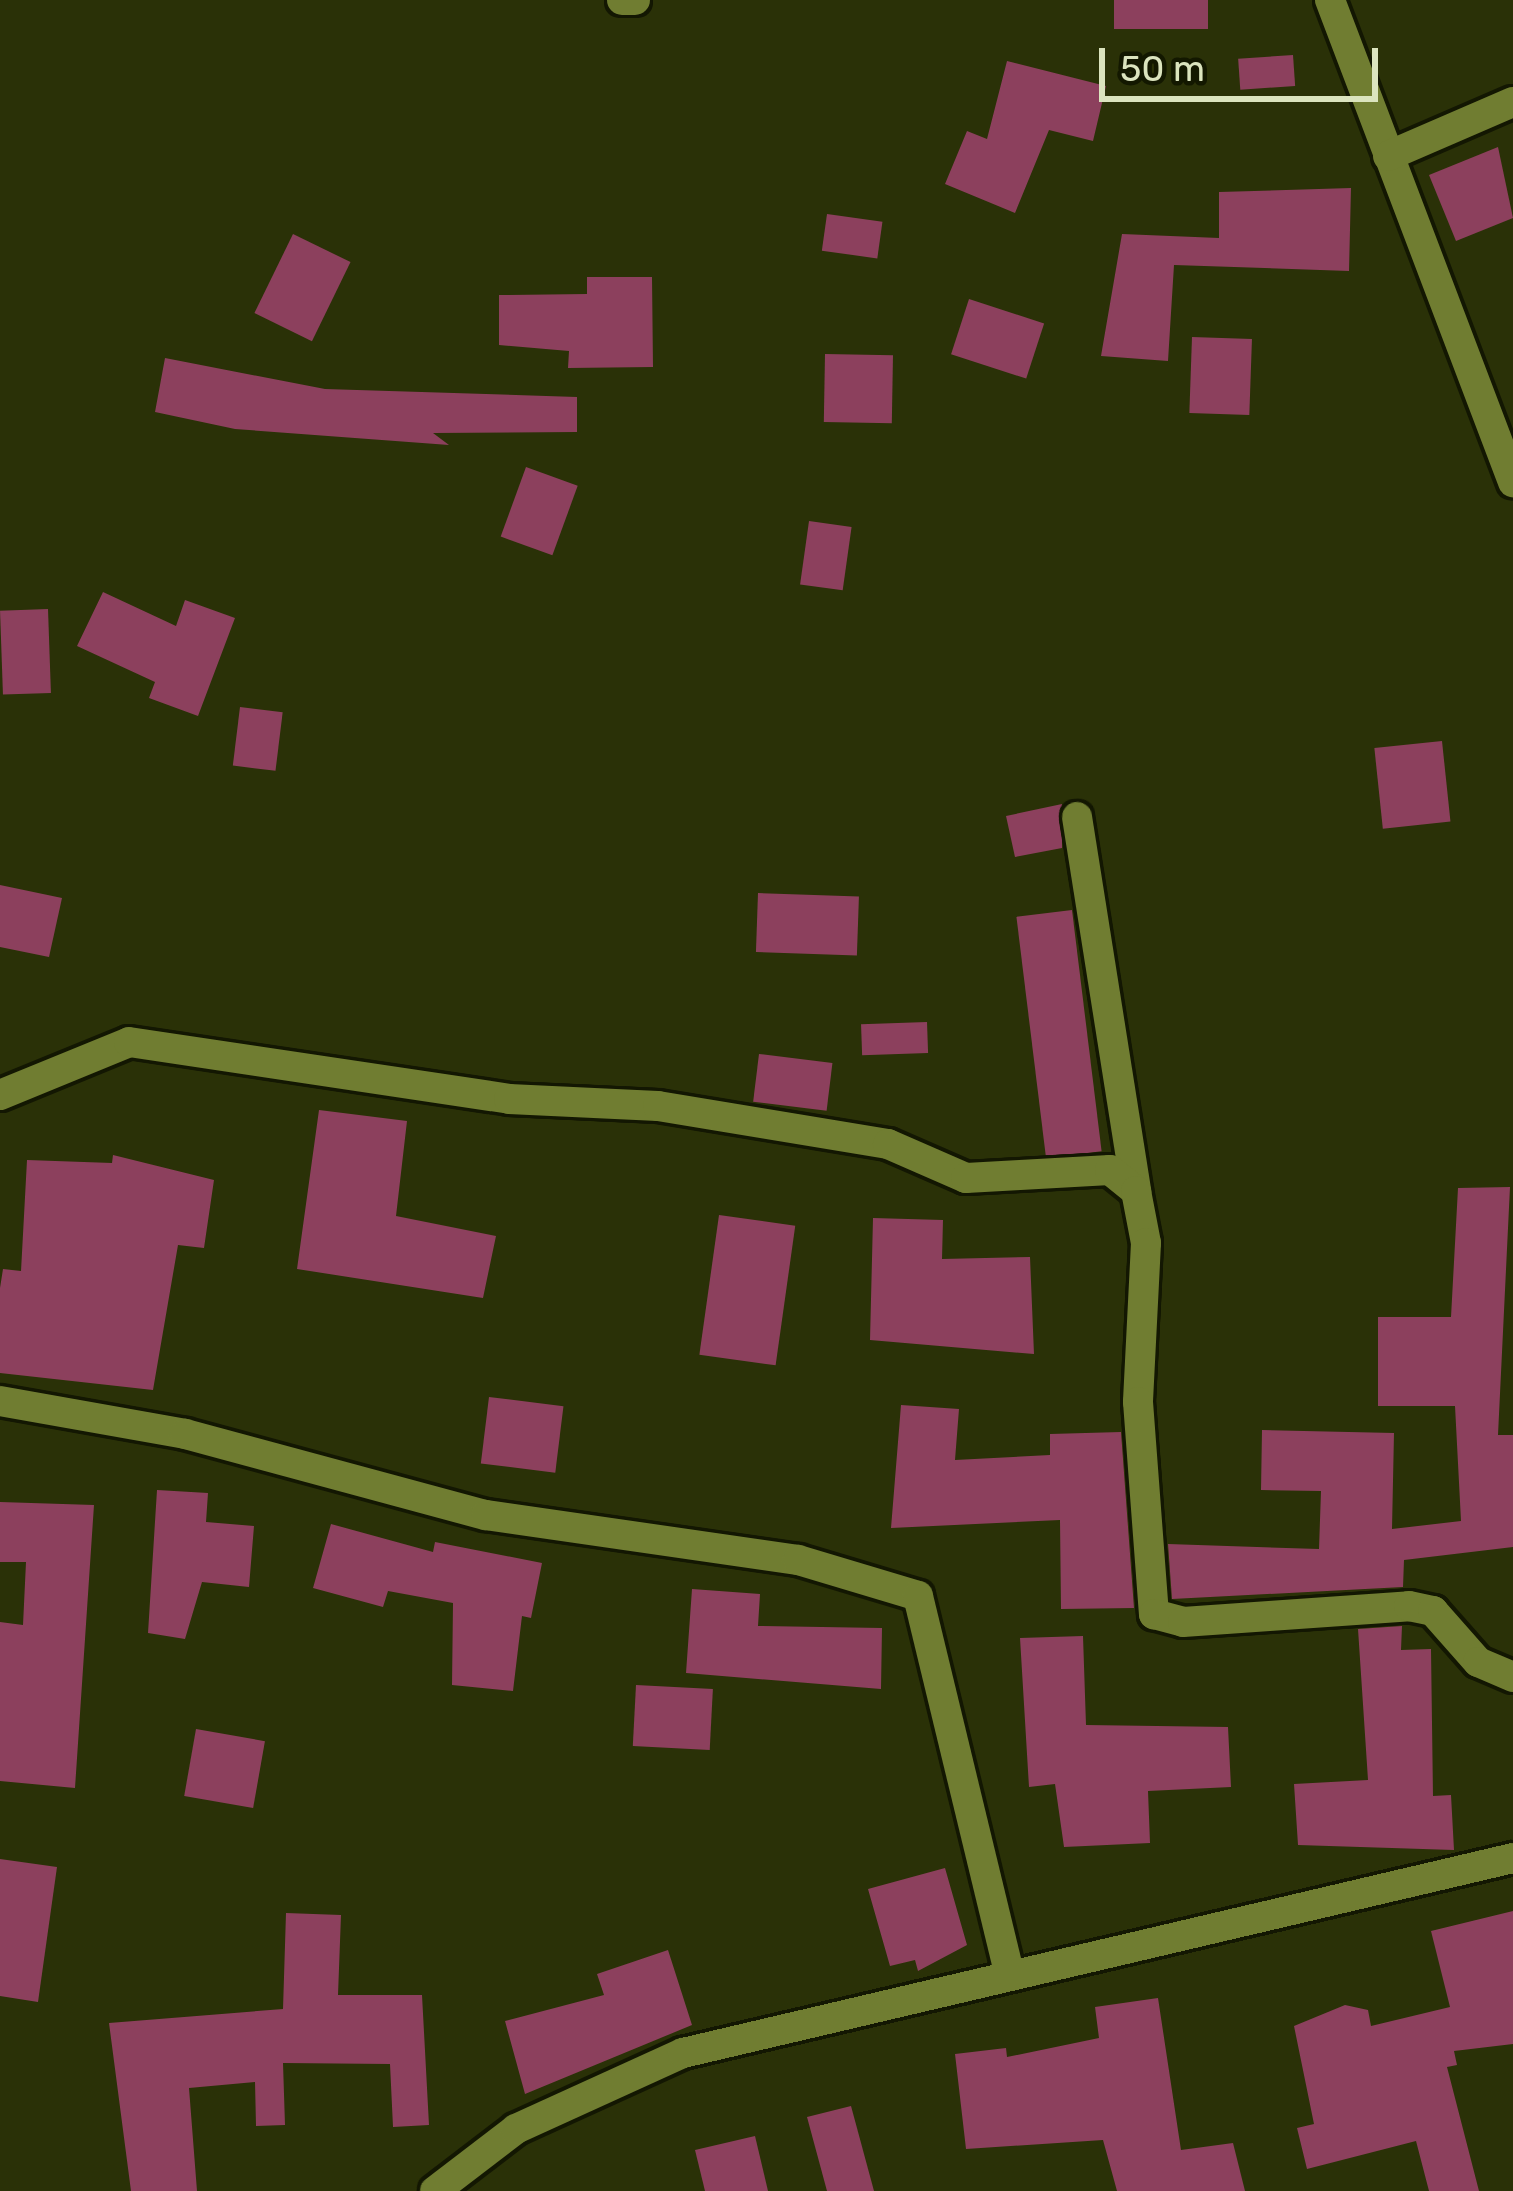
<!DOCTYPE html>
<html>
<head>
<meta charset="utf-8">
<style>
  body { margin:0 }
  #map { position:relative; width:1513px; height:2191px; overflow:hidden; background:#2a3107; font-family:Rubik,sans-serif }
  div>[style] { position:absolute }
  .building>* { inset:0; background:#8c405d; transform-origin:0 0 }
  .roads { filter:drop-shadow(3px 0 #131702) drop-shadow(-3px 0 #131702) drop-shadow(0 3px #131702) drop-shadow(0 -3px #131702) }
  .minor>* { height:30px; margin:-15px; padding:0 15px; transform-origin:15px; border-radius:15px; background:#707d31 }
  span { translate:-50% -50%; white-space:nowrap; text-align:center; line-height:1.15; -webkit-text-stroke:9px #131800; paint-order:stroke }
  .scale { position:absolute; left:1099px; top:48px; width:279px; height:54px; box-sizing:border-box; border:6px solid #dbe4be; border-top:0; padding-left:15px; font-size:36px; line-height:42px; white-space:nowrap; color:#dbe4be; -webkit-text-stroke:9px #131800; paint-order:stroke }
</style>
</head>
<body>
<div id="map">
  <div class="building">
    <i style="left:1114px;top:0;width:94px;height:29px"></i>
    <i style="left:1293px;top:55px;width:31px;height:55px;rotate:86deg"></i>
    <i style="clip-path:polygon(1007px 61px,1106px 86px,1093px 141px,1049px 130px,1015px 213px,945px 184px,967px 131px,987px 139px)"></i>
    <i style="clip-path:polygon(1498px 147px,1513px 218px,1456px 241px,1429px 175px)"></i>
    <i style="clip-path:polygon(1351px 188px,1349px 271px,1174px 265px,1168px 361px,1101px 356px,1122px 234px,1219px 238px,1219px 192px)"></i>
    <i style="left:827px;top:214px;width:56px;height:37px;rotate:8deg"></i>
    <i style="left:293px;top:234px;width:64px;height:88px;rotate:26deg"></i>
    <i style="clip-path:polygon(587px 277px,652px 277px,653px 367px,568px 368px,569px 351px,499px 345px,499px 295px,587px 294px)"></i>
    <i style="left:969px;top:299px;width:79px;height:58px;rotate:18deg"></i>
    <i style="left:1192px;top:337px;width:60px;height:76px;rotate:2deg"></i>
    <i style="left:825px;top:354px;width:68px;height:68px;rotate:1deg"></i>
    <i style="clip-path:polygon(165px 358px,325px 389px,577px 397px,577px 432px,433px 433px,449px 445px,235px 429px,155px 412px)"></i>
    <i style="left:526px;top:467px;width:55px;height:74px;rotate:20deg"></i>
    <i style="left:809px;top:521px;width:43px;height:64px;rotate:8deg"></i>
    <i style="clip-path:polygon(103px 592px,176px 626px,185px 600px,235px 618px,198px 716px,149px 698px,155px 682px,77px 646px)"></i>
    <i style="left:48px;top:609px;width:84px;height:48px;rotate:88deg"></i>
    <i style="left:240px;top:707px;width:43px;height:59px;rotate:7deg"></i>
    <i style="left:1442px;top:741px;width:81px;height:68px;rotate:84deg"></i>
    <i style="clip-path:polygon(1062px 804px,1062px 848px,1015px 857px,1006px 816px)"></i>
    <i style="clip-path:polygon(0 885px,62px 898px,49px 957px,0 947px)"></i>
    <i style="left:758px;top:893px;width:101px;height:59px;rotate:2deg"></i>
    <i style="left:1072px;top:910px;width:243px;height:56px;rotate:83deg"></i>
    <i style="left:927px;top:1022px;width:31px;height:66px;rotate:88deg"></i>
    <i style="left:759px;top:1054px;width:74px;height:48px;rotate:7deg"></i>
    <i style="clip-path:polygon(319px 1110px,407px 1121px,396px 1216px,496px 1236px,483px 1298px,297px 1269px)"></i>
    <i style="clip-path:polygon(113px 1155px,214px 1180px,204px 1248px,178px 1245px,153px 1390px,0 1373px,0 1288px,3px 1269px,21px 1271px,27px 1160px,112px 1163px)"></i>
    <i style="clip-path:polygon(1510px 1187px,1498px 1435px,1513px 1435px,1513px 1547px,1404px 1560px,1403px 1587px,1172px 1599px,1168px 1544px,1319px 1549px,1321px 1491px,1261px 1490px,1262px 1430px,1394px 1433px,1392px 1529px,1461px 1521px,1455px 1406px,1378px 1406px,1378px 1317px,1451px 1317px,1458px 1188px)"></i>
    <i style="left:719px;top:1215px;width:77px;height:141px;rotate:8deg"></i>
    <i style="clip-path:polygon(873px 1218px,943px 1220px,942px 1259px,1030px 1257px,1034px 1354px,870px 1340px)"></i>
    <i style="left:489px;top:1397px;width:75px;height:67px;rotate:7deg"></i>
    <i style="clip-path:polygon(901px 1405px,959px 1409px,955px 1460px,1050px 1455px,1050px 1434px,1121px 1432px,1134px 1608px,1061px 1609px,1060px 1520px,891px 1528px)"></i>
    <i style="clip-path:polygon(157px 1490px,208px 1493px,206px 1522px,254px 1526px,249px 1587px,202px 1582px,185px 1639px,148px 1633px)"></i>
    <i style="clip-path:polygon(0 1502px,94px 1505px,75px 1788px,0 1781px,0 1622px,23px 1625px,26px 1562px,0 1562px)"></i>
    <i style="clip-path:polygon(331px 1524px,433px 1552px,435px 1542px,542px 1563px,531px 1618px,522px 1616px,513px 1691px,452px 1685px,453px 1603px,388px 1591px,383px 1607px,313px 1588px)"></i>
    <i style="clip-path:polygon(692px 1589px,760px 1594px,758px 1626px,882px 1628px,881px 1689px,686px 1673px)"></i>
    <i style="clip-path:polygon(1402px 1626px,1401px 1650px,1431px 1649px,1433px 1796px,1451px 1795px,1454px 1850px,1298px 1845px,1294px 1784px,1368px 1780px,1358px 1629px)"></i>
    <i style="clip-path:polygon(1083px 1636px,1086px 1725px,1228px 1727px,1231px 1787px,1148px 1791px,1150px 1843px,1064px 1847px,1055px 1784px,1029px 1787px,1020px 1638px)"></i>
    <i style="left:636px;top:1685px;width:77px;height:61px;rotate:3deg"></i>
    <i style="left:196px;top:1729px;width:70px;height:68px;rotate:10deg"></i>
    <i style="clip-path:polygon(0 1859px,57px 1867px,38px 2002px,0 1996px)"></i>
    <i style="clip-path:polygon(945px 1868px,967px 1945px,918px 1971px,915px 1960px,890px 1966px,868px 1889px)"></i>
    <i style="clip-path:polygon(1513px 1911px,1513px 2044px,1454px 2051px,1457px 2065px,1447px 2067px,1479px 2191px,1429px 2191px,1416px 2141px,1307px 2169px,1297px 2128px,1314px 2124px,1294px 2026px,1345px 2005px,1368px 2010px,1371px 2026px,1450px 2007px,1431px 1931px)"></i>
    <i style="clip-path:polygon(286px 1913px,341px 1915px,338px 1995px,422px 1995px,429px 2125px,393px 2127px,390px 2064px,283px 2063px,285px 2125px,256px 2126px,255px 2082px,189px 2088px,197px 2191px,131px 2191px,109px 2023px,283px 2009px)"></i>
    <i style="clip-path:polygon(668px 1950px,692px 2025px,525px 2094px,505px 2021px,604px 1995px,597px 1974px)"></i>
    <i style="clip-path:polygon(1158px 1998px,1181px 2150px,1233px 2143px,1245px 2191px,1117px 2191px,1103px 2140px,966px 2149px,955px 2054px,1006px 2048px,1007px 2057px,1099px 2038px,1095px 2007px)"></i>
    <i style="clip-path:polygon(851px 2106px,874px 2191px,827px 2191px,807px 2117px)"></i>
    <i style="clip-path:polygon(755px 2136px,768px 2191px,705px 2191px,695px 2150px)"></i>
  </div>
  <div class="roads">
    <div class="minor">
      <i style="left:622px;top:0;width:13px"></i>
      <i style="left:1330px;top:0;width:516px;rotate:69.21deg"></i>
      <i style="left:1388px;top:156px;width:136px;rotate:-23.4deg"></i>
      <i style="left:1077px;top:817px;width:379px;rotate:81deg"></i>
      <i style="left:0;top:1095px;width:139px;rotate:-22.3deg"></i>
      <i style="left:129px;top:1042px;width:384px;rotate:8.5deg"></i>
      <i style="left:509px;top:1099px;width:149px;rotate:2.7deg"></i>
      <i style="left:658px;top:1106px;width:233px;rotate:9.4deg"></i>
      <i style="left:888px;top:1144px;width:85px;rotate:23.6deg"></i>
      <i style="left:966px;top:1178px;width:144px;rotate:-3.2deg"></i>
      <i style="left:1110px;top:1170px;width:33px;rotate:39deg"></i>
      <i style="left:1136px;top:1191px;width:53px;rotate:79.1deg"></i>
      <i style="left:1146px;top:1243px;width:159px;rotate:92.9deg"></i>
      <i style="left:1138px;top:1402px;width:213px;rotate:85.7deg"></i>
      <i style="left:1154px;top:1614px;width:30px;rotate:15deg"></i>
      <i style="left:1183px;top:1622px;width:227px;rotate:-4deg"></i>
      <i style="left:1409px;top:1606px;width:25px;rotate:12deg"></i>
      <i style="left:1433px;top:1611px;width:68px;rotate:48.6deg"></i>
      <i style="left:1478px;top:1662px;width:38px;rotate:23deg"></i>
      <i style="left:0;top:1401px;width:188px;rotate:10.1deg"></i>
      <i style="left:185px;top:1434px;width:312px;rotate:15.1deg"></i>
      <i style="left:486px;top:1515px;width:315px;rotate:8.2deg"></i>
      <i style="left:798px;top:1560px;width:125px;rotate:16.7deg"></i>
      <i style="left:918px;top:1596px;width:386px;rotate:76.4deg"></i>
      <i style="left:435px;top:2191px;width:102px;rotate:-37.4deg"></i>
      <i style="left:516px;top:2129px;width:183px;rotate:-24.5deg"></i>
      <i style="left:683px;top:2053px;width:853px;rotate:-13.22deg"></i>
    </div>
  </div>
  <div class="scale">50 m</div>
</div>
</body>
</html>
